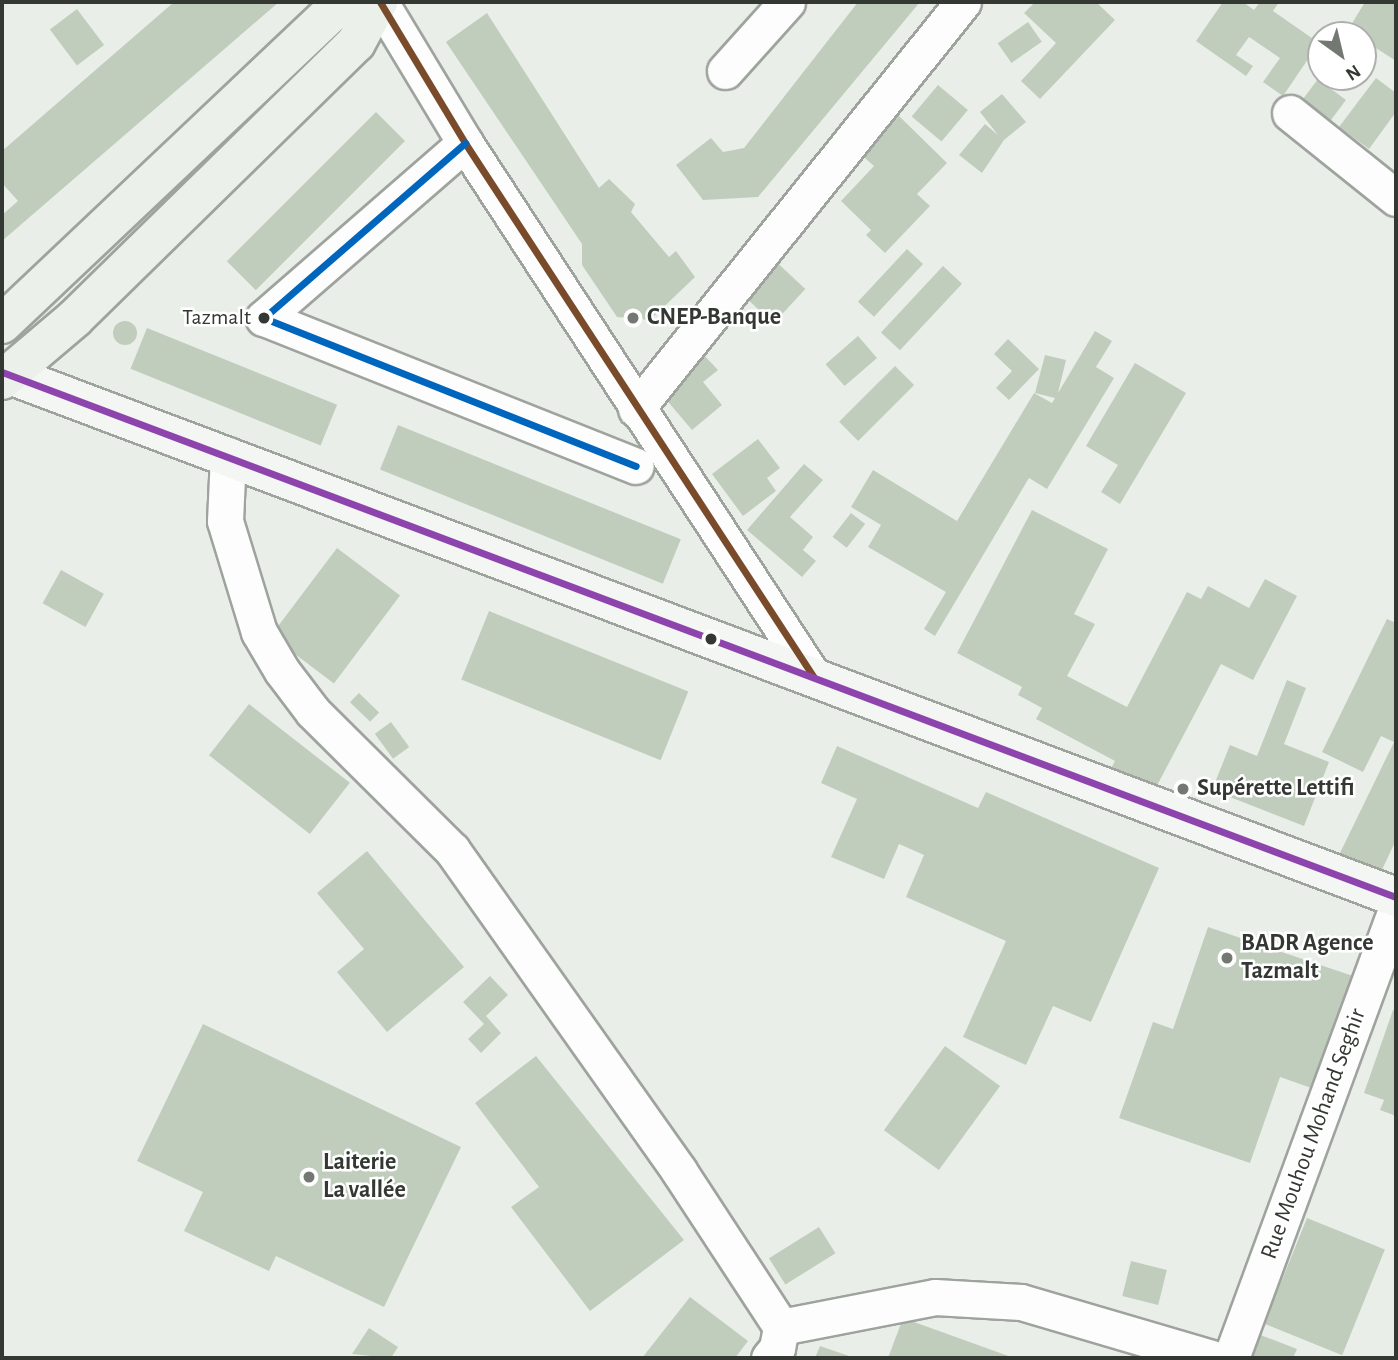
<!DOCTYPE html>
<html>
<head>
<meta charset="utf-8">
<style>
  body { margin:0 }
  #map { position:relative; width:1398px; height:1360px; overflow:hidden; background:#e9efe8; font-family:"Alegreya Sans",sans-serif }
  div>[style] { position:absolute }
  .building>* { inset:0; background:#c0cdbd; transform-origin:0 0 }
  .round { border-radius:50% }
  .roads { filter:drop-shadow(2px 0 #9ea39e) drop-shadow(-2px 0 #9ea39e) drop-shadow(0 2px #9ea39e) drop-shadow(0 -2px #9ea39e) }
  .street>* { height:35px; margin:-17.5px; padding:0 17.5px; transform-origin:17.5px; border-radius:17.5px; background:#fcfdfc }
  .secondary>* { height:38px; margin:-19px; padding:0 19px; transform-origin:19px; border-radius:19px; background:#f3f6f3 }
  .primary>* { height:38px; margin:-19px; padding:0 19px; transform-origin:19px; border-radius:19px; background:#ebf0ea }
  .bus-1>* { height:7px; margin:-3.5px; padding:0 3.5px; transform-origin:3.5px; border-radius:3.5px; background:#7a4b2a }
  .bus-2>* { height:7px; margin:-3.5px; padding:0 3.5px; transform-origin:3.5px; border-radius:3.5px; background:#0065bd }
  .bus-3>* { height:7px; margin:-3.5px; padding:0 3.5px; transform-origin:3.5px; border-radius:3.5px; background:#8e44ad }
  .dots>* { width:19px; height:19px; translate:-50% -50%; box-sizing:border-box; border:4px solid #fff; border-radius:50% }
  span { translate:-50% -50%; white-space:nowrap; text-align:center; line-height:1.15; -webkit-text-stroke:5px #fff; paint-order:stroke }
  .bus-label { font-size:22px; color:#343833 }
  .right { translate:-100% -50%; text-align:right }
  .poi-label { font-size:24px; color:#343833; font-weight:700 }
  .left { translate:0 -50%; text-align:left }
  .street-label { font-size:24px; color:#343833 }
  .frame { position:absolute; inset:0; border:4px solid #343833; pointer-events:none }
  .north { position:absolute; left:1307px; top:21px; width:70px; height:70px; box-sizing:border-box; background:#fff; border:2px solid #aeafad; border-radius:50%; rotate:146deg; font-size:19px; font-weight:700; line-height:28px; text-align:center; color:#343833 }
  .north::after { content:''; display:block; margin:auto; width:24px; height:32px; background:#737872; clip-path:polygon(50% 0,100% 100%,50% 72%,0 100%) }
</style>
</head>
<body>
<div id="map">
  <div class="building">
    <i style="clip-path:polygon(174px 2px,279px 2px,2px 241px,2px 215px,18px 201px,2px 183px,2px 151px)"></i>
    <i style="clip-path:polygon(858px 2px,920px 2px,758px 197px,703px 200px,676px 165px,711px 138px,723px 152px,744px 148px)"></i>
    <i style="clip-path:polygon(1035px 2px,1096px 2px,1115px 20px,1040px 99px,1021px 81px,1056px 43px,1024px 13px)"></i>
    <i style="clip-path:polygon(1223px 2px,1243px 2px,1254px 10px,1260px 2px,1279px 2px,1273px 11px,1319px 43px,1283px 96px,1263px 82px,1280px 58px,1249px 37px,1236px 55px,1253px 66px,1246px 76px,1196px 41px)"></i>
    <i style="clip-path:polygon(1365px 2px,1396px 2px,1396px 61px,1348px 30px)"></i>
    <i style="left:77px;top:9px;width:45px;height:34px;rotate:53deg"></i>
    <i style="clip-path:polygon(487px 13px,599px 188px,609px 179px,635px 204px,631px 212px,669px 257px,676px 251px,695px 277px,650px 320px,617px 317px,582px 265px,582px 244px,446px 42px)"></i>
    <i style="left:1028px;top:22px;width:24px;height:37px;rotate:55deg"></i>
    <i style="clip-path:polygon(1376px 78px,1396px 93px,1396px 112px,1369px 149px,1339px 127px)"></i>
    <i style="left:1318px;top:79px;width:35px;height:29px;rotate:37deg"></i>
    <i style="left:938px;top:85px;width:39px;height:41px;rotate:40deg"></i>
    <i style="clip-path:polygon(1002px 94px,1026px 122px,1004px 140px,982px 173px,959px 155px,985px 124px,998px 135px,980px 112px)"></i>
    <i style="left:376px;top:112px;width:41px;height:211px;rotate:45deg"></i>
    <i style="clip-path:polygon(897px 114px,947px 163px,917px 194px,930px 206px,885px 253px,866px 235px,871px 230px,841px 201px,874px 166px,859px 153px)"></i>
    <i style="left:907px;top:249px;width:22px;height:72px;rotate:43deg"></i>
    <i style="left:771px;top:257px;width:47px;height:47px;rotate:43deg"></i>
    <i style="left:943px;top:266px;width:26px;height:91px;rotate:43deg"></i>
    <i class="round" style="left:113px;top:321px;width:24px;height:24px"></i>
    <i style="left:147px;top:328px;width:205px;height:44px;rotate:22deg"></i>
    <i style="clip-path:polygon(1095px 331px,1112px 341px,1096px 367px,1114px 378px,1047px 489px,1029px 478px,935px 636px,924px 629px,946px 592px,868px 547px,881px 525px,851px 507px,873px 470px,957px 521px,1034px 393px,1052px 403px,1055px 398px,1035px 393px,1045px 355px,1066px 360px,1058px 393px)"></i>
    <i style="left:858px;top:336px;width:29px;height:43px;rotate:49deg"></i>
    <i style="clip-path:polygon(1008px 339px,1039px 369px,1009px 400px,996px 388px,1012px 371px,994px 354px)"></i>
    <i style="clip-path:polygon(702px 353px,718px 370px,703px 382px,722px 405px,692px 430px,658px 390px)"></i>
    <i style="clip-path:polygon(1135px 363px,1186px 393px,1120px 504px,1101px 492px,1118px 465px,1086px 446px)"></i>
    <i style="left:895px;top:366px;width:27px;height:79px;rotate:45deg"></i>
    <i style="left:398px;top:425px;width:305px;height:48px;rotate:22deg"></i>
    <i style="clip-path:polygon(758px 439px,780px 468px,767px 478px,776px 491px,743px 516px,712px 474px)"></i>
    <i style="clip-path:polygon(804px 464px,823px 480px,790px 517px,813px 537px,803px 550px,816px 561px,802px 577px,747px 530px)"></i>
    <i style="clip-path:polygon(1032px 510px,1108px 549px,1074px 614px,1095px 624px,1067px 676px,1127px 707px,1187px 592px,1201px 599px,1208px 586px,1249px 608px,1265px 579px,1297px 596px,1253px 680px,1221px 664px,1151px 797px,1108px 774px,1115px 761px,1036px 719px,1042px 708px,1018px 695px,1022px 687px,957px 653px)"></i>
    <i style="left:851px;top:513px;width:18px;height:30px;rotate:38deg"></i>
    <i style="left:337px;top:548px;width:79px;height:110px;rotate:37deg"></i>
    <i style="left:61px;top:570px;width:49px;height:38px;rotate:29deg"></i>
    <i style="left:489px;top:611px;width:215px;height:74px;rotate:22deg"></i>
    <i style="clip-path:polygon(1387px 619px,1396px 623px,1396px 840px,1380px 874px,1339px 855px,1394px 742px,1381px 736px,1363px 772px,1322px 752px)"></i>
    <i style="clip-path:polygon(1287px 680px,1306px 688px,1284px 744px,1329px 762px,1304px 826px,1212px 790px,1230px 745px,1257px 756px)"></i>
    <i style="left:359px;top:693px;width:28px;height:13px;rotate:44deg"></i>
    <i style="left:249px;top:704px;width:128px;height:65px;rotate:38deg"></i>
    <i style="left:391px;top:722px;width:31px;height:20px;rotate:54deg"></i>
    <i style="clip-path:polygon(837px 746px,978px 808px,986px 792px,1159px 868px,1091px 1022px,1053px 1006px,1026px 1065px,963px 1037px,1006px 941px,906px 897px,924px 855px,899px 844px,884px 879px,831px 857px,857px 799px,821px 783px)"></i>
    <i style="clip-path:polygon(367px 851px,464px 967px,387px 1032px,337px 972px,364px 949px,317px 893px)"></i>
    <i style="clip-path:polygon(1208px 927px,1356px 977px,1317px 1090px,1280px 1077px,1250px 1163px,1119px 1118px,1153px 1022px,1173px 1029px)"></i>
    <i style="clip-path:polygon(490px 976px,508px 995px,486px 1016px,501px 1033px,481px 1053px,468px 1039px,484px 1024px,463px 1002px)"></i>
    <i style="clip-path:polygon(1393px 1010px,1396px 1011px,1396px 1116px,1380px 1110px,1384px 1100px,1364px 1093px)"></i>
    <i style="clip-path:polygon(203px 1024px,461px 1147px,384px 1307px,276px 1256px,269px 1271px,184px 1231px,203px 1192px,137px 1161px)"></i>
    <i style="left:945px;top:1046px;width:68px;height:104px;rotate:36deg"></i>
    <i style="clip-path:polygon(536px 1056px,684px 1240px,590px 1311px,511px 1207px,539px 1187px,475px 1103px)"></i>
    <i style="left:1307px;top:1218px;width:84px;height:114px;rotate:22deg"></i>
    <i style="left:819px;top:1227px;width:31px;height:59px;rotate:58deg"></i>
    <i style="left:1131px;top:1261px;width:37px;height:36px;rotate:14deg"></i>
    <i style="clip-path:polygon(690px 1297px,748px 1341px,735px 1358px,642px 1358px)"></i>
    <i style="clip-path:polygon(903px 1318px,1014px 1358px,888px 1358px)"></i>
    <i style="clip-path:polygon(369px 1328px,398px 1347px,391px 1358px,352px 1354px)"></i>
    <i style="clip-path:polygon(1258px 1334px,1297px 1349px,1293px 1358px,1248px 1358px)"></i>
    <i style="clip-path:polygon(820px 1346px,855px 1358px,815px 1358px)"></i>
  </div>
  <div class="roads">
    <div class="street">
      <i style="left:380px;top:2px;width:165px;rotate:58.9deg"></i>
      <i style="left:465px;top:143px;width:637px;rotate:56.86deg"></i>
      <i style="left:725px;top:71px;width:93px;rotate:-48.1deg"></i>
      <i style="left:1290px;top:113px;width:136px;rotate:38.7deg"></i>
      <i style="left:465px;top:143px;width:267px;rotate:139deg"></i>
      <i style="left:264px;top:318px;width:400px;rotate:21.7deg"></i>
      <i style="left:636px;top:409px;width:522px;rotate:-51.22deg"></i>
      <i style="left:228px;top:455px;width:66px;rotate:92.6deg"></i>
      <i style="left:225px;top:521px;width:116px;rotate:73deg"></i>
      <i style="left:259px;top:632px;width:45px;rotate:59.5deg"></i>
      <i style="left:282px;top:671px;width:51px;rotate:52.9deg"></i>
      <i style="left:313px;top:712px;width:196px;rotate:44.8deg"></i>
      <i style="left:452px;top:850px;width:393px;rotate:54.7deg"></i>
      <i style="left:679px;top:1171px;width:186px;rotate:56.8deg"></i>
      <i style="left:781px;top:1327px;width:157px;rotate:-11deg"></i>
      <i style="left:935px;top:1297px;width:86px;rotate:3.3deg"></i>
      <i style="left:1021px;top:1302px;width:198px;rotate:16.4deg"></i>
      <i style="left:769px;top:1358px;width:13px;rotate:-51deg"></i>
      <i style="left:777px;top:1348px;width:21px;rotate:-79deg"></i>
      <i style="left:1231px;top:1358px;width:477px;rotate:-69.8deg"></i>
    </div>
    <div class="secondary">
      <i style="left:2px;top:372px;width:1490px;rotate:20.64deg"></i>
    </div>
    <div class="primary">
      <i style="left:2px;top:324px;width:468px;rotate:-43.4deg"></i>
      <i style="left:2px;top:380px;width:96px;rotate:-40.3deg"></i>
      <i style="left:75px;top:318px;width:393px;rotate:-44.4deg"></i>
      <i style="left:356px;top:43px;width:47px;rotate:-61.8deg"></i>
    </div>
  </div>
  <div class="bus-1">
    <i style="left:380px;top:2px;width:165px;rotate:58.9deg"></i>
    <i style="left:465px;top:143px;width:637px;rotate:56.86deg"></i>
  </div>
  <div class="bus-2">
    <i style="left:465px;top:143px;width:267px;rotate:139deg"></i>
    <i style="left:264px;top:318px;width:400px;rotate:21.7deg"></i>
  </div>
  <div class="bus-3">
    <i style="left:2px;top:372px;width:1490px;rotate:20.64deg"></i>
  </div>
  <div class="dots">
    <i style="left:264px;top:318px;background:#343833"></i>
    <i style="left:633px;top:318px;background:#737872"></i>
    <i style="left:711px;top:639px;background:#343833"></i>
    <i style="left:1183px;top:789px;background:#737872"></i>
    <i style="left:1227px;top:958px;background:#737872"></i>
    <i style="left:309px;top:1177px;background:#737872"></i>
  </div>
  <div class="bus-label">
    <span class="right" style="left:251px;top:318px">Tazmalt</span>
  </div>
  <div class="poi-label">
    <span class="left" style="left:647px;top:318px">CNEP-Banque</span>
    <span class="left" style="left:1197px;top:789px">Supérette Lettifi</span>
    <span class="left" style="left:1241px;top:958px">BADR Agence<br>Tazmalt</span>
    <span class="left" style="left:323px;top:1177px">Laiterie<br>La vallée</span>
  </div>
  <div class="street-label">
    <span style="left:1314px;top:1134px;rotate:-70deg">Rue Mouhou Mohand Seghir</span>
  </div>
  <div class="frame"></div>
  <div class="north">N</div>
</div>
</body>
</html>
